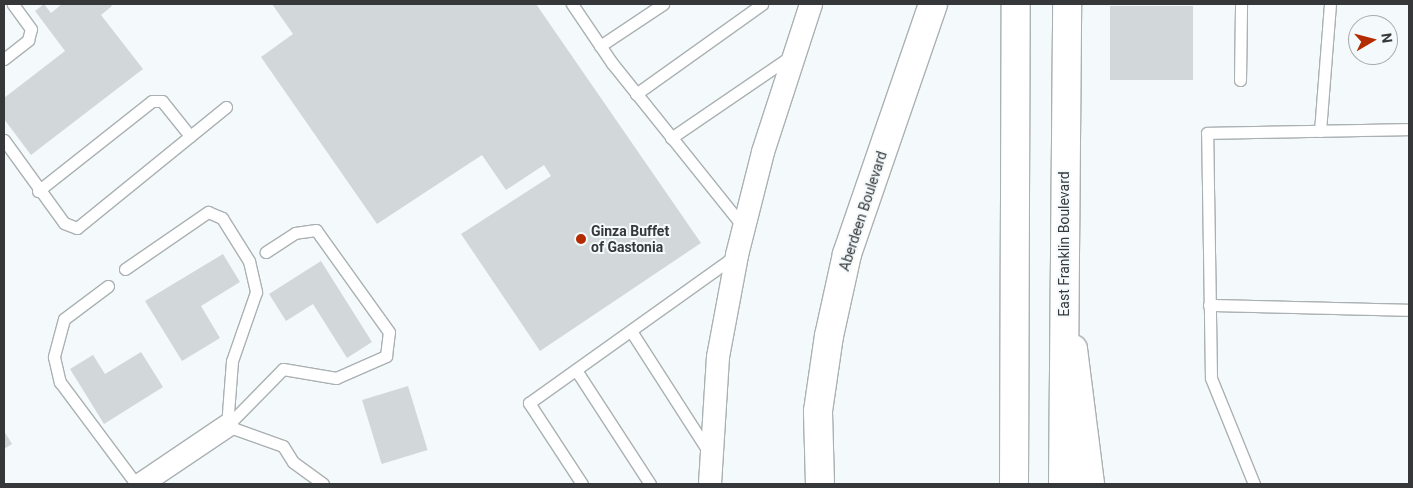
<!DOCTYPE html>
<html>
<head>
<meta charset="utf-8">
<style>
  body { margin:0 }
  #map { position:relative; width:1413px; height:488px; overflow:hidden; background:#f4fafc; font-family:Roboto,sans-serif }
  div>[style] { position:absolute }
  .building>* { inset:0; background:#d2d7d9; transform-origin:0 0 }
  .roads { filter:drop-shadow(1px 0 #abb1b2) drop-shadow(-1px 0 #abb1b2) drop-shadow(0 1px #abb1b2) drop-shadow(0 -1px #abb1b2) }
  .lane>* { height:11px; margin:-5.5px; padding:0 5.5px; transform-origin:5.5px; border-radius:5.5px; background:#fff }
  .street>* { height:22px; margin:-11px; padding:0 11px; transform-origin:11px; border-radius:11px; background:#fff }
  .secondary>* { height:28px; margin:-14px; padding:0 14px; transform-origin:14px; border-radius:14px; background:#fff }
  .primary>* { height:28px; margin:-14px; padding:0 14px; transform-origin:14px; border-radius:14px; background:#fff }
  .dots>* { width:14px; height:14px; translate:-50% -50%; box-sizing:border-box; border:2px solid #f4fafc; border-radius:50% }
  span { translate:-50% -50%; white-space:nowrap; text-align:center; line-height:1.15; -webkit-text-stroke:4px #f4fafc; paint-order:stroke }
  .street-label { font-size:14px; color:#353738 }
  .poi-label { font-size:14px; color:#353738; font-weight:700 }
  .left { translate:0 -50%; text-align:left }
  .frame { position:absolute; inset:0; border:5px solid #353738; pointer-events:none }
  .north { position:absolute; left:1348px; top:15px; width:50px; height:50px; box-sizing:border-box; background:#f4fafc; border:1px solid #a8acae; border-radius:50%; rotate:82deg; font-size:14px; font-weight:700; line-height:20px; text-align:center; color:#353738 }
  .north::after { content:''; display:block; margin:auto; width:18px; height:22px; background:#b52b00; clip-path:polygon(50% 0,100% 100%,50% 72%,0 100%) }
</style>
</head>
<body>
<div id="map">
  <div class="building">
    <i style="clip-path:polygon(44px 4px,51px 13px,62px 4px,110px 4px,112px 6px,101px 15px,143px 69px,31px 155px,4px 119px,4px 98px,65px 51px,35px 11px)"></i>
    <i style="clip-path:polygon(272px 4px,536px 4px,701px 243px,540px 351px,461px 234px,551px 176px,544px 165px,506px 190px,482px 155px,377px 224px,261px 57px,293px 34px)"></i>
    <i style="left:1193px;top:6px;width:74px;height:83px;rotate:90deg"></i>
    <i style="clip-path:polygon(223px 254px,240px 282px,201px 306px,220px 338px,182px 361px,145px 301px)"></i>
    <i style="clip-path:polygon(321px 261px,372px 342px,347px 358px,313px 304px,286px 321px,269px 294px)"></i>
    <i style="clip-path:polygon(141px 352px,163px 387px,104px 424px,70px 369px,93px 355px,105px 374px)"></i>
    <i style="left:408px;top:386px;width:67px;height:48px;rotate:73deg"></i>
    <i style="clip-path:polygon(4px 431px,12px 444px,4px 449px)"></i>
  </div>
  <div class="roads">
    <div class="lane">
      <i style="left:572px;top:4px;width:71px;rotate:55.9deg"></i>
      <i style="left:612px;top:63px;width:211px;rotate:51.3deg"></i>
      <i style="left:600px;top:46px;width:76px;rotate:-33.7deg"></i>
      <i style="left:4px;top:59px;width:31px;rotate:-38deg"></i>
      <i style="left:28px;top:40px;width:11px;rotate:-75deg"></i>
      <i style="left:31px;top:29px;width:31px;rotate:-126deg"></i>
      <i style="left:1240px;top:80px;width:76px;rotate:-89.2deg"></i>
      <i style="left:636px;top:94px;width:155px;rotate:-35.5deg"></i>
      <i style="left:1320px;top:131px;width:127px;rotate:-85.5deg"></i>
      <i style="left:671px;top:138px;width:145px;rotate:-34.3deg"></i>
      <i style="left:4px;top:140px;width:102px;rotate:54.1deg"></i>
      <i style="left:64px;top:223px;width:14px;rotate:21deg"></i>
      <i style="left:77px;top:228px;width:192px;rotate:-39.1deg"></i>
      <i style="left:38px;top:191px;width:145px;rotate:-38.3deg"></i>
      <i style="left:152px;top:101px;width:10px"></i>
      <i style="left:162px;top:101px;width:45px;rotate:51.3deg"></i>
      <i style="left:125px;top:269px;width:101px;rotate:-34.5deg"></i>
      <i style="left:208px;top:212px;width:15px;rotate:23deg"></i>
      <i style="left:222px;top:218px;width:51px;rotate:57.9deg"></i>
      <i style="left:249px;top:261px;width:32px;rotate:77deg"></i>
      <i style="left:256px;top:292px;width:73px;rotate:109.2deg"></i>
      <i style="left:232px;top:361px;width:65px;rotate:94.4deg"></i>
      <i style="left:108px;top:286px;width:55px;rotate:143.1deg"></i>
      <i style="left:64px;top:319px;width:39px;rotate:105deg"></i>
      <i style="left:54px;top:357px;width:26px;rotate:77deg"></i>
      <i style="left:60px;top:382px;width:127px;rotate:53.3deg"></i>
      <i style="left:1209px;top:305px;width:200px;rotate:1.4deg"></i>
      <i style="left:631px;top:331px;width:146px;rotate:57.3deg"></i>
      <i style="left:576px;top:370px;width:136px;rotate:57deg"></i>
      <i style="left:227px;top:426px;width:80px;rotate:-45.5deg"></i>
      <i style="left:283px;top:369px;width:54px;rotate:9.6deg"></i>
      <i style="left:336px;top:378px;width:55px;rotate:-23.7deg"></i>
      <i style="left:386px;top:356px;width:24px;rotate:-83deg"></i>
      <i style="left:389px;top:332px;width:125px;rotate:-125.6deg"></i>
      <i style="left:316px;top:230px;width:21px;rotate:172deg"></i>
      <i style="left:295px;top:233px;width:35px;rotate:147deg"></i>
      <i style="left:227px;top:426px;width:59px;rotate:19.7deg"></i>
      <i style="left:283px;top:446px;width:19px;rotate:58deg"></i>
      <i style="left:293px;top:462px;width:37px;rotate:36deg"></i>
      <i style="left:582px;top:484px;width:97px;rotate:-123.2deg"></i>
      <i style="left:529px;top:403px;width:253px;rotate:-35.5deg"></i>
      <i style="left:1254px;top:484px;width:114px;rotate:-112.1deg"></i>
      <i style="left:1211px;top:378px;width:245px;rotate:-90.9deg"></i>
      <i style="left:1207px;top:133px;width:202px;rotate:-1.1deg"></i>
    </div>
    <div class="street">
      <i style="left:141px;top:484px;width:104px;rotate:-34deg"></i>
      <i style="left:710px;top:484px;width:127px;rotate:-86.4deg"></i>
      <i style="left:718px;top:357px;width:104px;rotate:-79.4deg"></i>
      <i style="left:737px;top:255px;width:106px;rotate:-75.8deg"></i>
      <i style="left:763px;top:152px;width:156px;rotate:-72deg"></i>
    </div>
    <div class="secondary">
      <i style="left:1073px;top:349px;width:136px;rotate:82.8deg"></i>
      <i style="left:820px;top:484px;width:73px;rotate:-91.6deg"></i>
      <i style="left:818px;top:411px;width:76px;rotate:-81.7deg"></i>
      <i style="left:829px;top:336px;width:84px;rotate:-77.6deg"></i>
      <i style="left:847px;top:254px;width:264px;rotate:-71deg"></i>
    </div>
    <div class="primary">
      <i style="left:1014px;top:484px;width:480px;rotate:-89.8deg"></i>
      <i style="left:1063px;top:484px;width:480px;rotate:-89.5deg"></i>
    </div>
  </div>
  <div class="dots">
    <i style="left:581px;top:239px;background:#b52b00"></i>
  </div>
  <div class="street-label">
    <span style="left:863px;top:211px;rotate:-72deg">Aberdeen Boulevard</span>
    <span style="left:1064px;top:244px;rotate:-90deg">East Franklin Boulevard</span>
  </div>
  <div class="poi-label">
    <span class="left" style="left:591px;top:239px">Ginza Buffet<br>of Gastonia</span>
  </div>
  <div class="frame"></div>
  <div class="north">N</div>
</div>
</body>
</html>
